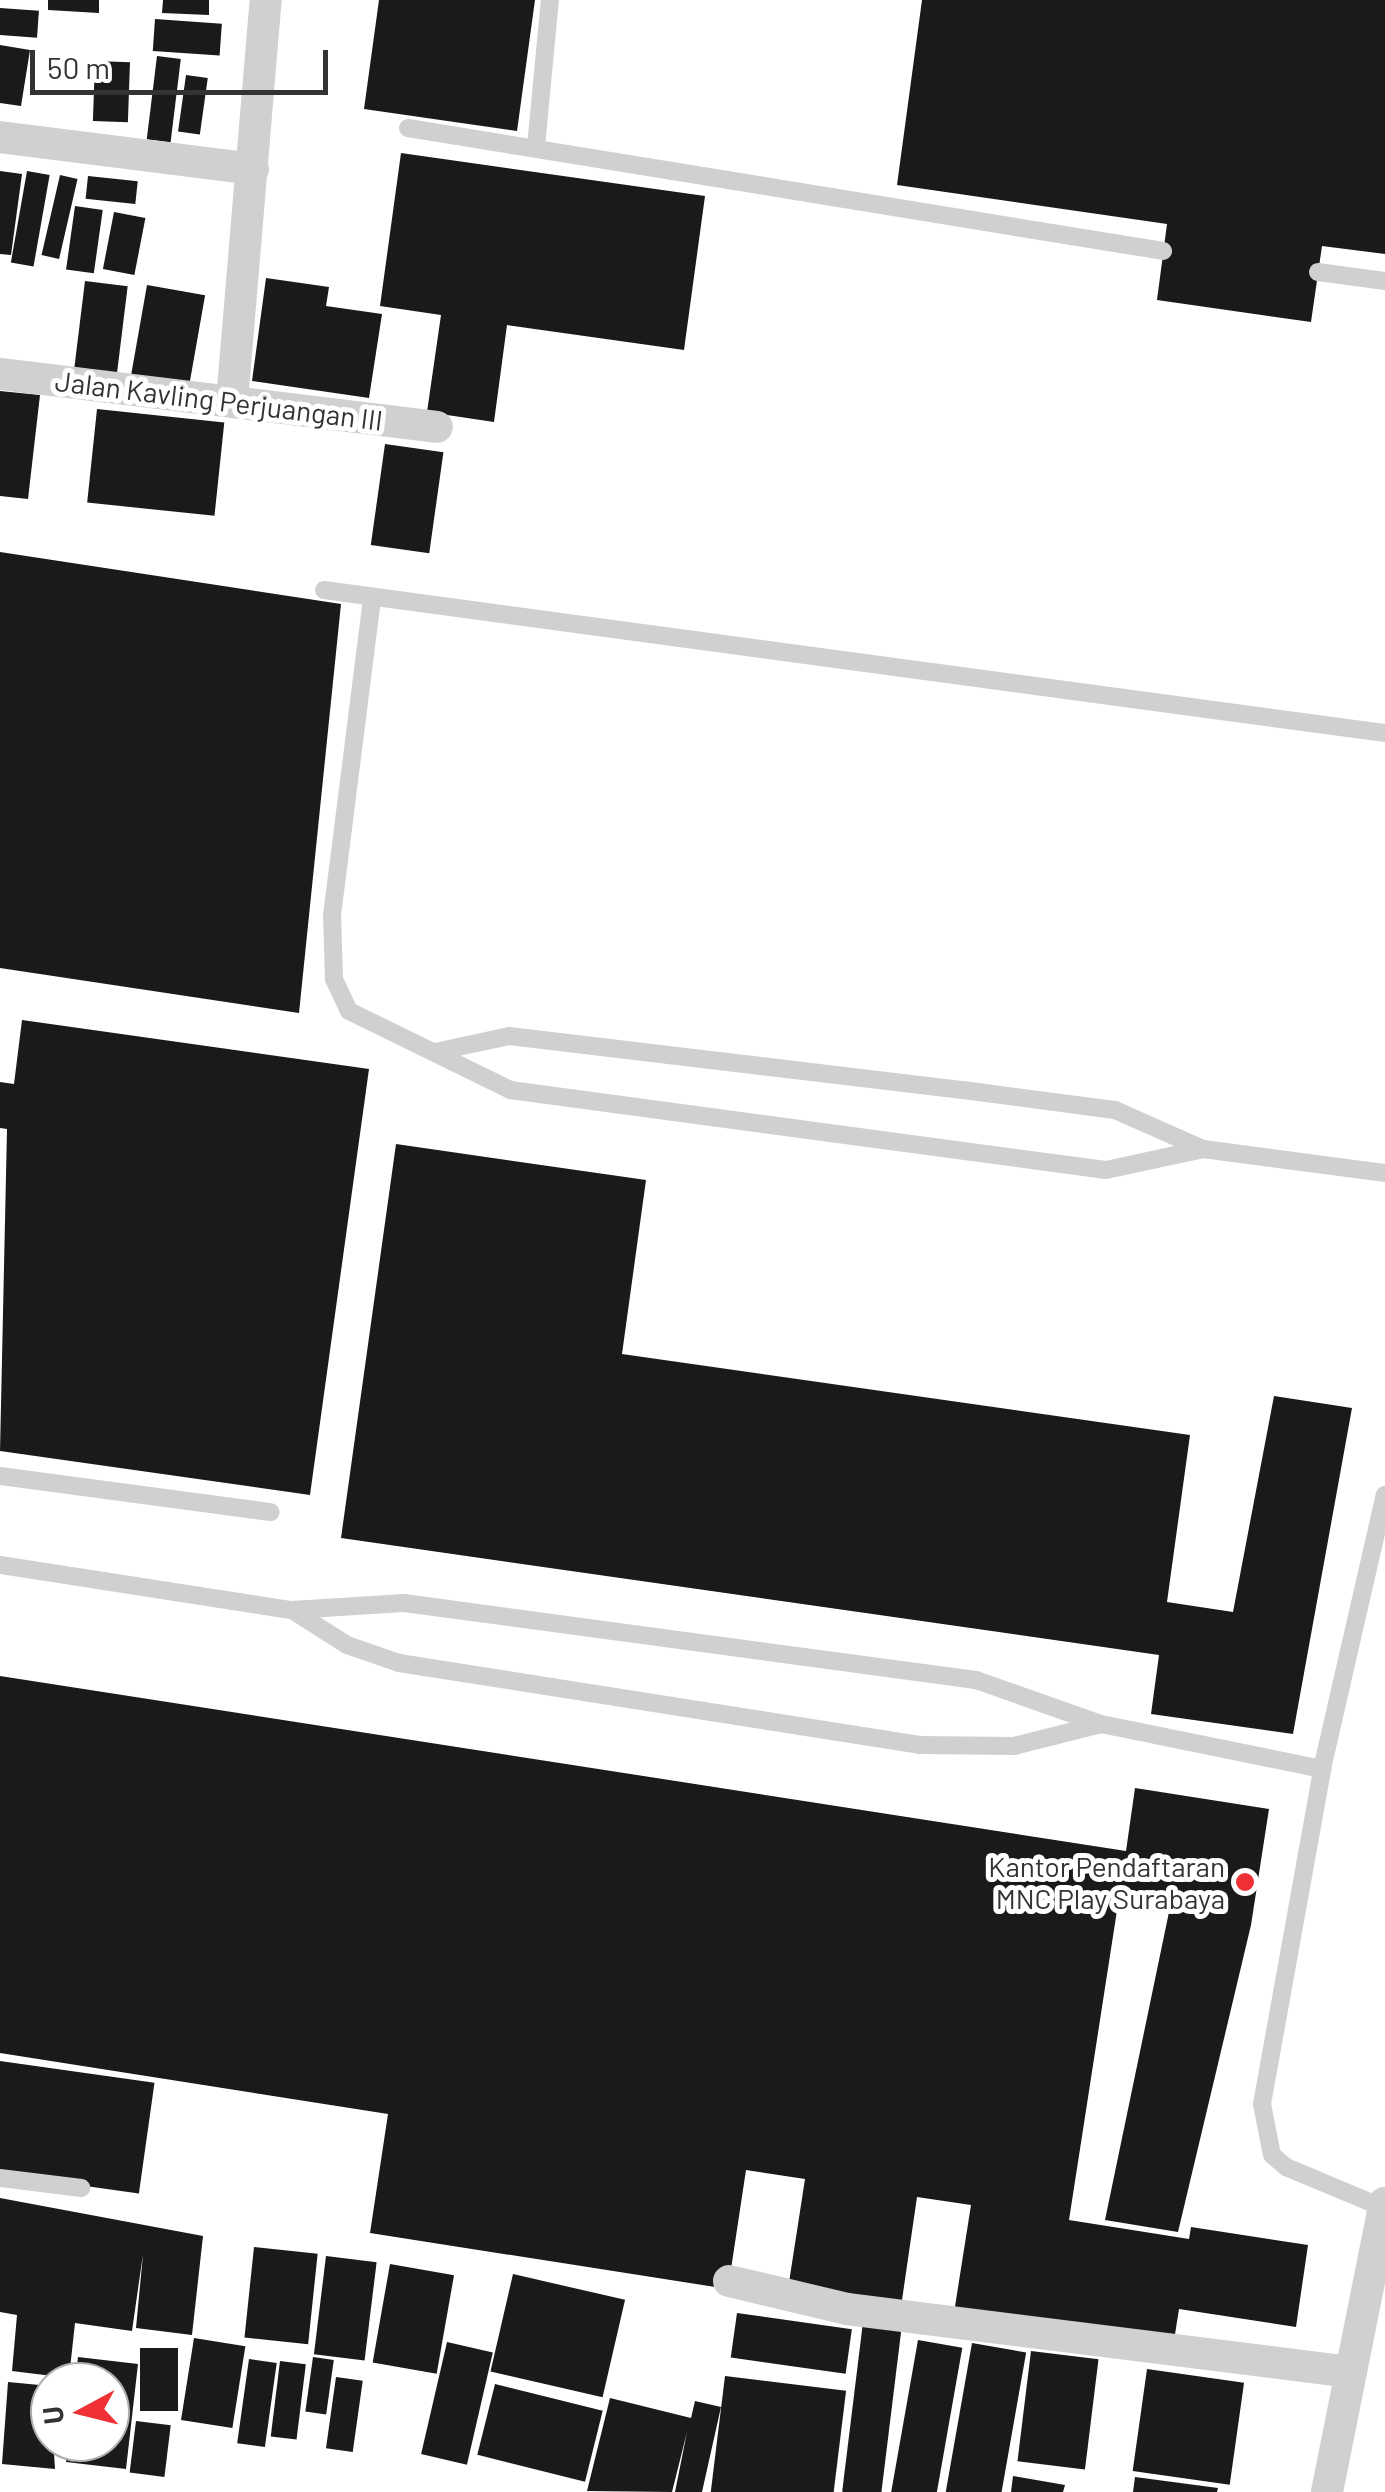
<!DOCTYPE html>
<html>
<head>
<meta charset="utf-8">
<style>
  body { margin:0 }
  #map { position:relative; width:1385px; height:2492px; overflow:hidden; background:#fff; font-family:Barlow,sans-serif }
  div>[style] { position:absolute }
  .building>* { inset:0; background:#1a1a1a; transform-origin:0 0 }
  .service>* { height:18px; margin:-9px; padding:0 9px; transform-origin:9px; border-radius:9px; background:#d0d0d0 }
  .minor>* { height:32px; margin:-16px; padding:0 16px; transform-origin:16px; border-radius:16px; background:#d0d0d0 }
  .dots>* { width:28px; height:28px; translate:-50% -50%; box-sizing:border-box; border:5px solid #fff; border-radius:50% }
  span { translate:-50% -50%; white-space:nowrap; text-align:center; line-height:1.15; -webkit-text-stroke:10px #fff; paint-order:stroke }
  .street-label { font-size:28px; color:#333 }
  .poi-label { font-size:28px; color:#333 }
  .right { translate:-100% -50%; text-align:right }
  .north { position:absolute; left:30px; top:2362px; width:100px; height:100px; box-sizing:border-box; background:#fff; border:2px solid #adadad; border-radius:50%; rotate:263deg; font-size:28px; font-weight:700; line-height:40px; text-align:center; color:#333 }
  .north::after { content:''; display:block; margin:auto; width:35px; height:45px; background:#ef3034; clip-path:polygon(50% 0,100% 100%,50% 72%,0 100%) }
  .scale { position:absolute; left:30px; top:50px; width:298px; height:45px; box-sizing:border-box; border:5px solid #333; border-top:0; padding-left:12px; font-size:30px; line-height:35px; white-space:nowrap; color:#333; -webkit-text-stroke:8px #fff; paint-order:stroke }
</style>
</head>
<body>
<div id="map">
  <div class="building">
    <i style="clip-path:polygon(48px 0,99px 0,99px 13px,48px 10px)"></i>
    <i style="clip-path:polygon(163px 0,209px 0,209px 15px,162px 13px)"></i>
    <i style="clip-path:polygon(379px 0,535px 0,517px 131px,364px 109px)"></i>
    <i style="clip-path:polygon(922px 0,1385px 0,1385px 254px,1322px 246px,1311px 322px,1157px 300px,1167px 224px,897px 185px)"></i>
    <i style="left:0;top:8px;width:39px;height:27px;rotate:4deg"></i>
    <i style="left:155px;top:19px;width:67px;height:32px;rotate:4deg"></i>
    <i style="clip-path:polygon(0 45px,30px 50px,21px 106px,0 103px)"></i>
    <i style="left:157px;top:56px;width:24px;height:84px;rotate:7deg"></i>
    <i style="left:95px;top:61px;width:35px;height:60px;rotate:2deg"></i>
    <i style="left:186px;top:75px;width:22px;height:57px;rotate:8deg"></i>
    <i style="clip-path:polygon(401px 153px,705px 196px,684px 350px,507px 325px,494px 422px,427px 412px,441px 315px,380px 306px)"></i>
    <i style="clip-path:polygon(0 171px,22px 174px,11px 255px,0 254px)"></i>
    <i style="left:27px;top:171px;width:23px;height:93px;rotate:10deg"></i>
    <i style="left:60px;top:175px;width:18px;height:82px;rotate:13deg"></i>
    <i style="left:88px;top:176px;width:50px;height:23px;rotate:6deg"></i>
    <i style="left:75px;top:206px;width:28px;height:64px;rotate:8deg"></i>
    <i style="left:114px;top:212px;width:32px;height:58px;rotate:11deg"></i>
    <i style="clip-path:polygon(266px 278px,329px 287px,326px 306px,382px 314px,369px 398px,252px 381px)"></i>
    <i style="left:85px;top:281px;width:43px;height:90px;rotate:7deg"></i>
    <i style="left:147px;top:285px;width:59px;height:95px;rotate:10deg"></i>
    <i style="clip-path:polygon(0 391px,40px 395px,28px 499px,0 496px)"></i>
    <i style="left:97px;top:409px;width:128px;height:94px;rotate:6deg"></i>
    <i style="left:385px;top:444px;width:59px;height:102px;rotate:8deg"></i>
    <i style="clip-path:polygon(0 552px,341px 604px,299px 1013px,0 968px)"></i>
    <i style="clip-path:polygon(22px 1020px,369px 1069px,310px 1495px,0 1451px,7px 1129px,0 1128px,0 1082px,14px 1084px)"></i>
    <i style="clip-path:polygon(396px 1144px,646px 1180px,622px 1354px,1190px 1435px,1167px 1602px,1233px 1612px,1274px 1396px,1352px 1408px,1293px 1734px,1151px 1714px,1159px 1655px,341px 1538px)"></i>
    <i style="clip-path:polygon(0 1676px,1126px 1851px,1135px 1788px,1269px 1809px,1251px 1925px,1178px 2232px,1105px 2220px,1169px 1912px,1118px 1904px,1069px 2220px,1189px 2239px,1191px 2227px,1308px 2245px,1296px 2327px,1179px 2309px,1173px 2347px,954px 2313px,971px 2205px,917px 2197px,901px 2307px,788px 2289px,805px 2179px,746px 2170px,728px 2289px,370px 2233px,388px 2114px,0 2053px)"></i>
    <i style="left:0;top:2061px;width:156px;height:112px;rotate:8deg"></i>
    <i style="clip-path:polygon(0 2198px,203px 2236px,192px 2335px,136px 2328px,143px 2254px,132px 2331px,75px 2323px,69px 2378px,12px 2371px,17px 2315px,0 2312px)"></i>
    <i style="left:254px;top:2247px;width:64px;height:91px;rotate:6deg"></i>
    <i style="left:326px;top:2256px;width:51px;height:99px;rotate:7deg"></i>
    <i style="left:390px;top:2264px;width:65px;height:100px;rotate:10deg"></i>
    <i style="left:513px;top:2274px;width:115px;height:100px;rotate:13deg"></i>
    <i style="left:737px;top:2313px;width:116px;height:45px;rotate:8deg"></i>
    <i style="left:863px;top:2322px;width:39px;height:171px;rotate:7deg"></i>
    <i style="left:194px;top:2338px;width:52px;height:83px;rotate:9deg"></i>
    <i style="left:918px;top:2340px;width:45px;height:155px;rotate:10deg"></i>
    <i style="left:447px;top:2342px;width:47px;height:115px;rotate:13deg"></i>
    <i style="left:972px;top:2343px;width:55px;height:151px;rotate:10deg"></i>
    <i style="left:140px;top:2348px;width:38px;height:63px"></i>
    <i style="left:1031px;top:2351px;width:68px;height:111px;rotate:7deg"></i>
    <i style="clip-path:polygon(78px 2357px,138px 2364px,126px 2469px,66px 2462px,68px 2442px,110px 2442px,110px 2382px,75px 2382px)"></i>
    <i style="left:313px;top:2357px;width:21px;height:55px;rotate:8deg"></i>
    <i style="left:249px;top:2359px;width:28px;height:85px;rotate:8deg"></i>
    <i style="left:280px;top:2361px;width:26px;height:76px;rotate:7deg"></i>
    <i style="left:1147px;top:2369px;width:98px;height:103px;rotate:8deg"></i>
    <i style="left:725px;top:2376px;width:122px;height:117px;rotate:7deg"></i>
    <i style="left:336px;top:2377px;width:27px;height:72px;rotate:8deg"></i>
    <i style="clip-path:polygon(8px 2382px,50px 2386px,55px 2469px,2px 2464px)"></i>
    <i style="left:495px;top:2384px;width:111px;height:73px;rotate:14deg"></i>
    <i style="clip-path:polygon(610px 2398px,691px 2418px,695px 2401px,721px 2407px,702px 2492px,675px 2492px,687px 2432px,672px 2492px,587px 2491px)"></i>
    <i style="left:136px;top:2421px;width:35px;height:52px;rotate:7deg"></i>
    <i style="clip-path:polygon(1013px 2476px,1065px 2485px,1063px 2492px,1011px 2492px)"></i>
    <i style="clip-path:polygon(1135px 2477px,1218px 2488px,1217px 2492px,1133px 2492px)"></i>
  </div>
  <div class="service">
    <i style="left:408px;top:128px;width:765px;rotate:9.25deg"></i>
    <i style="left:536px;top:147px;width:148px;rotate:-84.6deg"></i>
    <i style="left:1318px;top:272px;width:68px;rotate:7.7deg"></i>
    <i style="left:324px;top:590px;width:1071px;rotate:7.68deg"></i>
    <i style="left:372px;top:599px;width:319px;rotate:97.2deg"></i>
    <i style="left:332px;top:915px;width:64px;rotate:88.2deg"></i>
    <i style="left:334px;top:979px;width:35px;rotate:65deg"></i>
    <i style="left:349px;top:1011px;width:179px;rotate:26.1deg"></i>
    <i style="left:510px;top:1090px;width:601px;rotate:7.65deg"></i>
    <i style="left:1106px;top:1170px;width:99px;rotate:-12.2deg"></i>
    <i style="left:435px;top:1052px;width:76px;rotate:-12.2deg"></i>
    <i style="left:509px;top:1036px;width:457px;rotate:6.8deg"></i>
    <i style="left:963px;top:1090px;width:153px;rotate:7.5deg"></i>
    <i style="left:1115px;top:1110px;width:96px;rotate:23.9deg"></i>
    <i style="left:1203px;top:1149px;width:184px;rotate:7.5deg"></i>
    <i style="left:0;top:1476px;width:273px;rotate:7.6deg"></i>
    <i style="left:0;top:1565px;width:295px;rotate:8.8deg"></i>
    <i style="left:292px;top:1610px;width:112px;rotate:-3.6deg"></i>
    <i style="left:404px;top:1603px;width:577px;rotate:7.67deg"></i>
    <i style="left:976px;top:1680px;width:133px;rotate:19.4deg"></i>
    <i style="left:1101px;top:1724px;width:226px;rotate:11.5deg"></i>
    <i style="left:292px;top:1610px;width:65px;rotate:32.5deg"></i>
    <i style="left:347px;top:1645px;width:55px;rotate:19.1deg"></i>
    <i style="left:399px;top:1663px;width:527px;rotate:8.94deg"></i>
    <i style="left:920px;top:1745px;width:94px;rotate:0.6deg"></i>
    <i style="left:1014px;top:1746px;width:90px;rotate:-14.2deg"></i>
    <i style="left:0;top:2178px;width:82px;rotate:7deg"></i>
    <i style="left:1384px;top:2208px;width:106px;rotate:-157.3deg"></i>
    <i style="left:1286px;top:2167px;width:18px;rotate:-139deg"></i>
    <i style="left:1272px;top:2155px;width:52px;rotate:-101.1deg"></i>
    <i style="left:1262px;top:2104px;width:340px;rotate:-79.8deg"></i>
    <i style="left:1322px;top:1769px;width:281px;rotate:-77.1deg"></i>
  </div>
  <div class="minor">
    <i style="left:0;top:137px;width:255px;rotate:7.2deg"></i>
    <i style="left:0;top:374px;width:440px;rotate:6.9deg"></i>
    <i style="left:232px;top:401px;width:402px;rotate:-85.2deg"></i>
    <i style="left:729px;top:2281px;width:121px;rotate:13.3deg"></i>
    <i style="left:847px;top:2309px;width:508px;rotate:7.13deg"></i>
    <i style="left:1327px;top:2492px;width:295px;rotate:-78.7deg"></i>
  </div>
  <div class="dots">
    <i style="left:1245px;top:1882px;background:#ef3034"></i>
  </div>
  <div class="street-label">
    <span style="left:219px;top:400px;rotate:7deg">Jalan Kavling Perjuangan III</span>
  </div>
  <div class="poi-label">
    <span class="right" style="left:1225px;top:1882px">Kantor Pendaftaran<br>MNC Play Surabaya</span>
  </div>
  <div class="north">U</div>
  <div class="scale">50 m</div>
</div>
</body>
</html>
